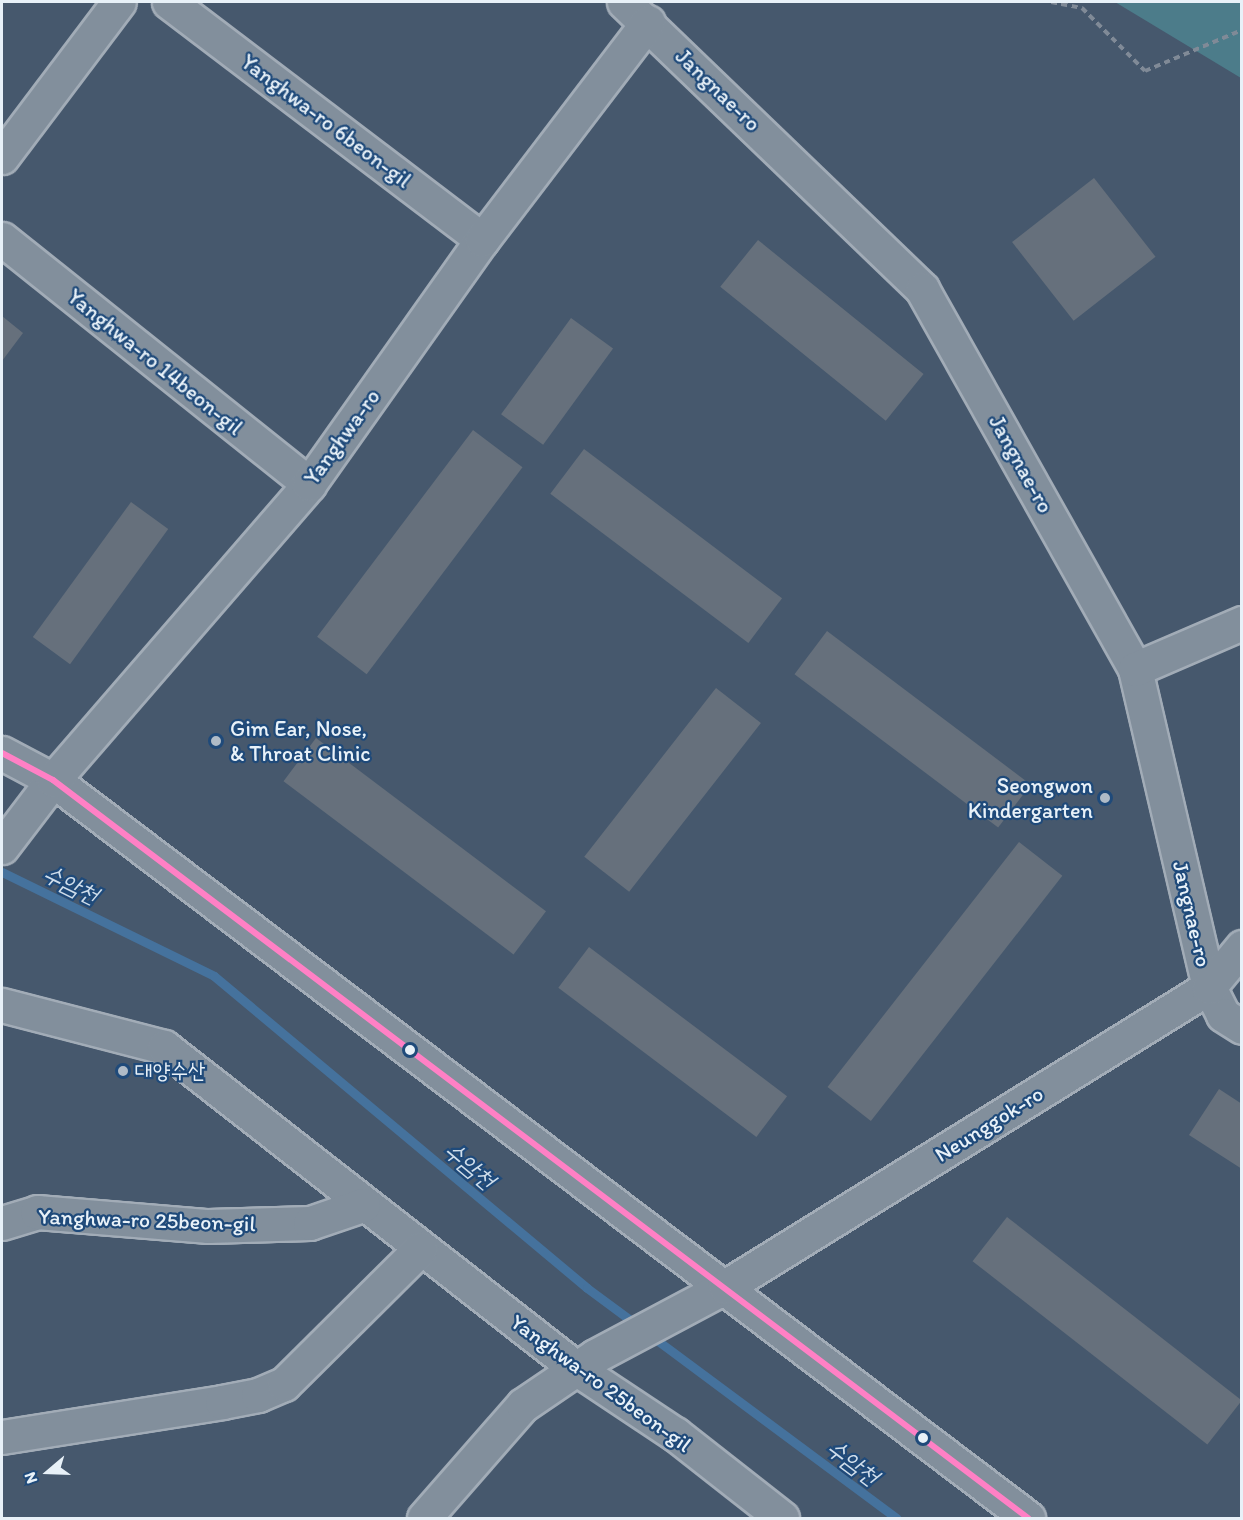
<!DOCTYPE html>
<html>
<head>
<meta charset="utf-8">
<style>
  body { margin:0 }
  #map { position:relative; width:1243px; height:1520px; overflow:hidden; background:#46586d; font-family:Itim,"Poor Story",sans-serif }
  div>[style] { position:absolute }
  .green>* { inset:0; background:#4c7c8a }
  .stream>* { height:9px; margin:-4.5px; padding:0 4.5px; transform-origin:4.5px; border-radius:4.5px; background:#45729d }
  .building>* { inset:0; background:#66707c; transform-origin:0 0 }
  .path>* { height:4px; margin-top:-2px; transform-origin:0; background:repeating-linear-gradient(90deg,#808a97 0 6px,transparent 0 10.5px) }
  .roads { filter:drop-shadow(2px 0 #a2acb7) drop-shadow(-2px 0 #a2acb7) drop-shadow(0 2px #a2acb7) drop-shadow(0 -2px #a2acb7) }
  .minor>* { height:33px; margin:-16.5px; padding:0 16.5px; transform-origin:16.5px; border-radius:16.5px; background:#828f9c }
  .bus-1>* { height:6px; margin:-3px; padding:0 3px; transform-origin:3px; border-radius:3px; background:#ff80c5 }
  .dots>* { width:16px; height:16px; translate:-50% -50%; box-sizing:border-box; border:3px solid #1f4a7a; border-radius:50% }
  span { translate:-50% -50%; white-space:nowrap; text-align:center; line-height:1.15; -webkit-text-stroke:4.5px #1f4a7a; paint-order:stroke }
  .street-label { font-size:22px; color:#e8f1f8 }
  .poi-label { font-size:22px; color:#e8f1f8 }
  .left { translate:0 -50%; text-align:left }
  .right { translate:-100% -50%; text-align:right }
  .water-label { font-size:24px; color:#d0deeb; font-style:italic }
  .frame { position:absolute; inset:0; border:3px solid #e8f1f8; pointer-events:none }
  .north { position:absolute; left:18px; top:1442px; width:60px; height:60px; -webkit-text-stroke:4px #1f4a7a; paint-order:stroke; rotate:251deg; font-size:16px; font-weight:700; line-height:24px; text-align:center; color:#e8f1f8 }
  .north::after { content:''; display:block; margin:auto; width:21px; height:27px; background:#e8f1f8; clip-path:polygon(50% 0,100% 100%,50% 72%,0 100%) }
</style>
</head>
<body>
<div id="map">
  <div class="green">
    <i style="clip-path:polygon(1115px 2px,1241px 2px,1241px 78px)"></i>
  </div>
  <div class="stream">
    <i style="left:2px;top:872px;width:236px;rotate:26.1deg"></i>
    <i style="left:214px;top:976px;width:486px;rotate:39.9deg"></i>
    <i style="left:587px;top:1288px;width:62px;rotate:36.5deg"></i>
    <i style="left:650px;top:1335px;width:307px;rotate:36.6deg"></i>
  </div>
  <div class="building">
    <i style="left:1094px;top:178px;width:100px;height:104px;rotate:52deg"></i>
    <i style="left:758px;top:240px;width:213px;height:60px;rotate:39deg"></i>
    <i style="clip-path:polygon(2px 316px,23px 333px,2px 361px)"></i>
    <i style="left:571px;top:318px;width:52px;height:119px;rotate:36deg"></i>
    <i style="left:473px;top:430px;width:62px;height:259px;rotate:37deg"></i>
    <i style="left:584px;top:449px;width:248px;height:56px;rotate:37deg"></i>
    <i style="left:131px;top:502px;width:46px;height:167px;rotate:36deg"></i>
    <i style="left:827px;top:631px;width:255px;height:54px;rotate:37deg"></i>
    <i style="left:716px;top:688px;width:57px;height:214px;rotate:38deg"></i>
    <i style="left:316px;top:738px;width:288px;height:54px;rotate:37deg"></i>
    <i style="left:1019px;top:842px;width:55px;height:311px;rotate:38deg"></i>
    <i style="left:589px;top:947px;width:248px;height:51px;rotate:37deg"></i>
    <i style="clip-path:polygon(1219px 1089px,1242px 1104px,1242px 1169px,1189px 1135px)"></i>
    <i style="left:1007px;top:1217px;width:298px;height:56px;rotate:38deg"></i>
  </div>
  <div class="path">
    <i style="left:1051px;top:2px;width:32px;rotate:11deg"></i>
    <i style="left:1082px;top:8px;width:89px;rotate:45deg"></i>
    <i style="left:1145px;top:71px;width:105px;rotate:-22.9deg"></i>
  </div>
  <div class="roads">
    <div class="minor">
      <i style="left:169px;top:2px;width:393px;rotate:37.2deg"></i>
      <i style="left:624px;top:2px;width:414px;rotate:43.9deg"></i>
      <i style="left:922px;top:289px;width:436px;rotate:60.7deg"></i>
      <i style="left:1135px;top:669px;width:326px;rotate:76.9deg"></i>
      <i style="left:1209px;top:987px;width:31px;rotate:63deg"></i>
      <i style="left:1223px;top:1015px;width:22px;rotate:32deg"></i>
      <i style="left:2px;top:157px;width:194px;rotate:-53deg"></i>
      <i style="left:2px;top:239px;width:393px;rotate:38.6deg"></i>
      <i style="left:1135px;top:669px;width:116px;rotate:-23.3deg"></i>
      <i style="left:2px;top:753px;width:58px;rotate:27.9deg"></i>
      <i style="left:53px;top:780px;width:1223px;rotate:37.12deg"></i>
      <i style="left:2px;top:847px;width:84px;rotate:-52.7deg"></i>
      <i style="left:53px;top:780px;width:391px;rotate:-49.1deg"></i>
      <i style="left:309px;top:484px;width:299px;rotate:-54.7deg"></i>
      <i style="left:482px;top:240px;width:274px;rotate:-52.7deg"></i>
      <i style="left:2px;top:1005px;width:167px;rotate:14.5deg"></i>
      <i style="left:164px;top:1047px;width:524px;rotate:37.94deg"></i>
      <i style="left:577px;top:1369px;width:118px;rotate:33.6deg"></i>
      <i style="left:675px;top:1434px;width:136px;rotate:38.1deg"></i>
      <i style="left:2px;top:1223px;width:37px;rotate:-17deg"></i>
      <i style="left:37px;top:1212px;width:172px;rotate:4.7deg"></i>
      <i style="left:208px;top:1226px;width:102px;rotate:-1.7deg"></i>
      <i style="left:310px;top:1223px;width:56px;rotate:-18.8deg"></i>
      <i style="left:2px;top:1437px;width:223px;rotate:-9deg"></i>
      <i style="left:222px;top:1402px;width:37px;rotate:-11deg"></i>
      <i style="left:258px;top:1395px;width:28px;rotate:-23deg"></i>
      <i style="left:284px;top:1384px;width:192px;rotate:-44.8deg"></i>
      <i style="left:424px;top:1518px;width:150px;rotate:-48.8deg"></i>
      <i style="left:523px;top:1405px;width:87px;rotate:-34.2deg"></i>
      <i style="left:595px;top:1356px;width:147px;rotate:-28deg"></i>
      <i style="left:725px;top:1287px;width:569px;rotate:-31.79deg"></i>
      <i style="left:1209px;top:987px;width:52px;rotate:-50.5deg"></i>
    </div>
  </div>
  <div class="bus-1">
    <i style="left:2px;top:753px;width:58px;rotate:27.9deg"></i>
    <i style="left:53px;top:780px;width:1223px;rotate:37.12deg"></i>
  </div>
  <div class="dots">
    <i style="left:216px;top:741px;background:#afbbc7"></i>
    <i style="left:1105px;top:798px;background:#afbbc7"></i>
    <i style="left:410px;top:1050px;background:#e8f1f8"></i>
    <i style="left:123px;top:1071px;background:#afbbc7"></i>
    <i style="left:923px;top:1438px;background:#e8f1f8"></i>
  </div>
  <div class="street-label">
    <span style="left:718px;top:90px;rotate:44deg">Jangnae-ro</span>
    <span style="left:326px;top:121px;rotate:37deg">Yanghwa-ro 6beon-gil</span>
    <span style="left:155px;top:362px;rotate:39deg">Yanghwa-ro 14beon-gil</span>
    <span style="left:342px;top:437px;rotate:-54deg">Yanghwa-ro</span>
    <span style="left:1021px;top:464px;rotate:61deg">Jangnae-ro</span>
    <span style="left:1192px;top:914px;rotate:77deg">Jangnae-ro</span>
    <span style="left:989px;top:1124px;rotate:-32deg">Neunggok-ro</span>
    <span style="left:147px;top:1220px;rotate:2deg">Yanghwa-ro 25beon-gil</span>
    <span style="left:601px;top:1383px;rotate:36deg">Yanghwa-ro 25beon-gil</span>
  </div>
  <div class="poi-label">
    <span class="left" style="left:230px;top:741px">Gim Ear, Nose,<br>&amp; Throat Clinic</span>
    <span class="right" style="left:1093px;top:798px">Seongwon<br>Kindergarten</span>
    <span class="left" style="left:135px;top:1071px">대양수산</span>
  </div>
  <div class="water-label">
    <span style="left:71px;top:884px;rotate:26deg">수암천</span>
    <span style="left:470px;top:1165px;rotate:40deg">수암천</span>
    <span style="left:853px;top:1462px;rotate:37deg">수암천</span>
  </div>
  <div class="frame"></div>
  <div class="north">N</div>
</div>
</body>
</html>
